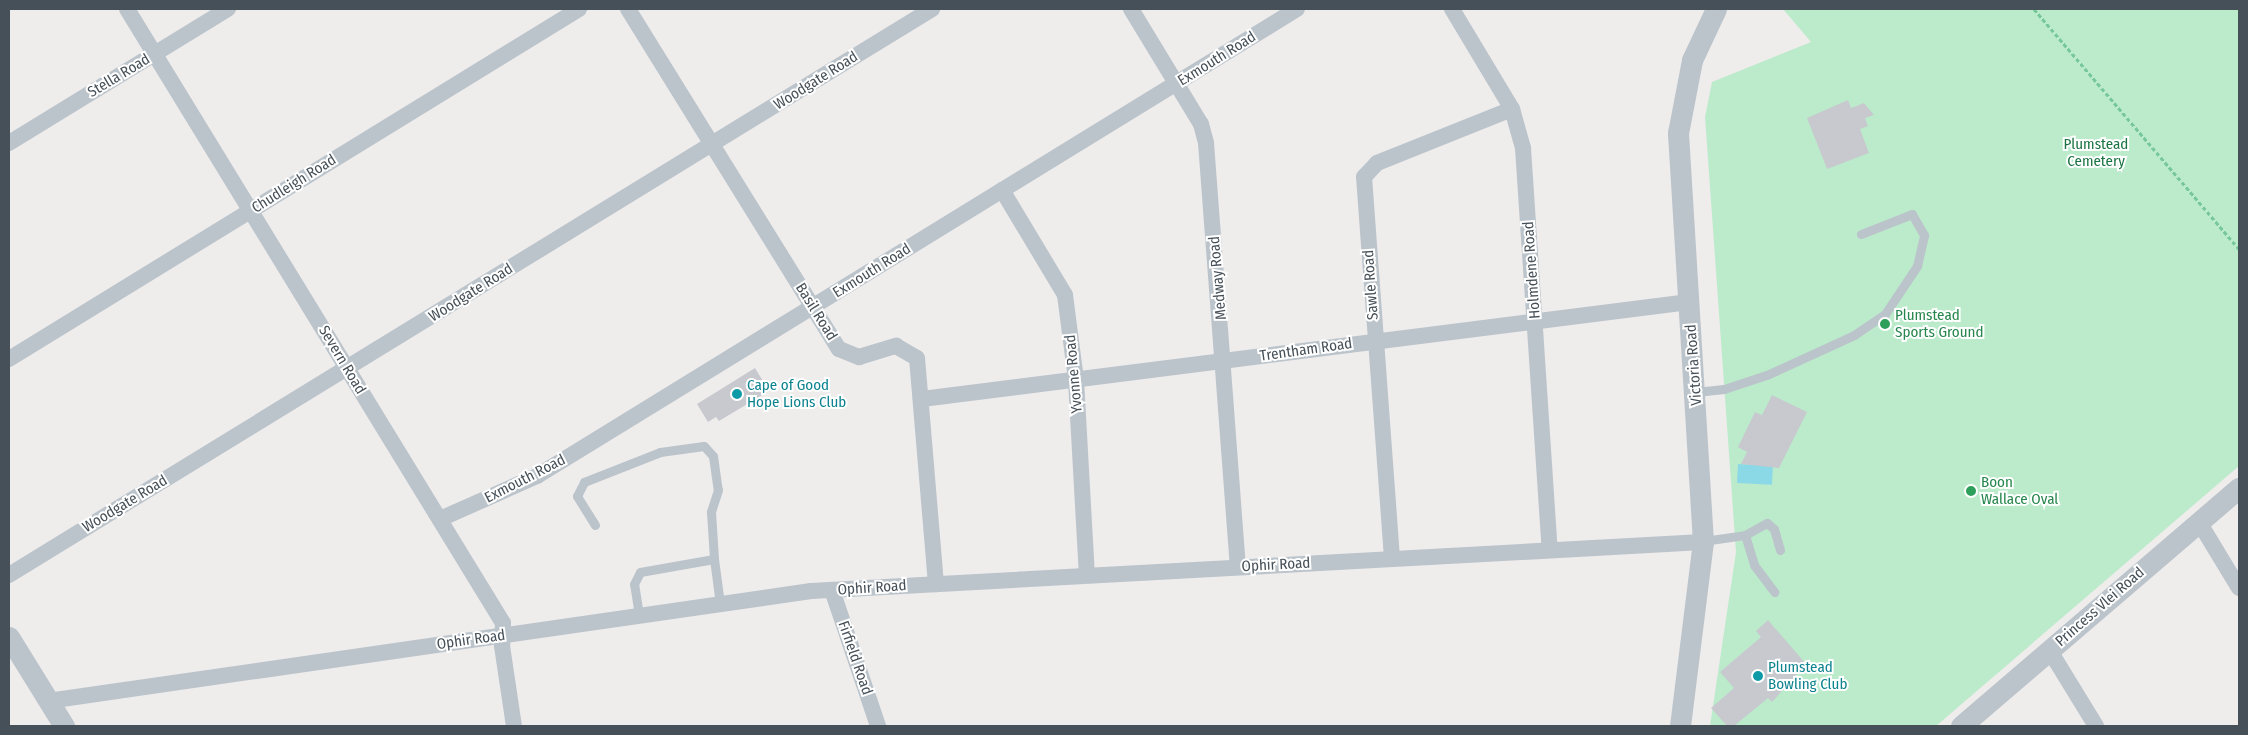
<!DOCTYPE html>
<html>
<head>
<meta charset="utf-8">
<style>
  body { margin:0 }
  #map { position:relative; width:2248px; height:735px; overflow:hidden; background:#efecec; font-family:"Fira Sans Condensed",sans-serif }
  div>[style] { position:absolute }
  .green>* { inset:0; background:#bcebcb }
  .water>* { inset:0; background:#8bd8e6; transform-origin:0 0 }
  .building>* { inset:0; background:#c7c9cf }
  .path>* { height:3px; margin-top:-1.5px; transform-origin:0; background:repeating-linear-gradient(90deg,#76c79a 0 4px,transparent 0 6.5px) }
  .service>* { height:9px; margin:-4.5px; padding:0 4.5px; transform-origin:4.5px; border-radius:4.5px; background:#bbc4cb }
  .minor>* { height:16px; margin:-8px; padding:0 8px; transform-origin:8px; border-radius:8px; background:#bbc4cb }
  .tertiary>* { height:21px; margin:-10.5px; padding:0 10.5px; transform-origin:10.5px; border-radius:10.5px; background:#bbc4cb }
  .dots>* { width:14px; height:14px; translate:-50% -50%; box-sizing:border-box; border:2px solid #fff; border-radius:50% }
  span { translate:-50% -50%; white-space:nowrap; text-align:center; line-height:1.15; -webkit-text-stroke:4px #fff; paint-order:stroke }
  .street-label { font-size:15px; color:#465058 }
  .park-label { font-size:15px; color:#1c7443 }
  .leisure-label { font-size:15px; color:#27864d }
  .left { translate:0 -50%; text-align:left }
  .culture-label { font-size:15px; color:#0d838f }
  .frame { position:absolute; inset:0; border:10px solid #465058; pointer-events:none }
</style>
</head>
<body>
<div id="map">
  <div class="green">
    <i style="clip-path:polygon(1783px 9px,2239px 9px,2239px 466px,1936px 726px,1710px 726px,1736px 552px,1705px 117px,1712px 82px,1811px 42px)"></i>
  </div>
  <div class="water">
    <i style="left:1738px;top:464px;width:35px;height:19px;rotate:3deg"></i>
  </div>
  <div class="building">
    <i style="clip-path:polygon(1848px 100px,1851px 108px,1864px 103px,1874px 115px,1865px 118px,1868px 126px,1860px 129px,1869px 153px,1827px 169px,1807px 118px)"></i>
    <i style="clip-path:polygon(755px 368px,769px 391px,719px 421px,716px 417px,708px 422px,697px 404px)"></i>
    <i style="clip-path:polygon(1772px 395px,1807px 412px,1779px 468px,1741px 464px,1747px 452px,1738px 447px,1755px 412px,1762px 415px)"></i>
    <i style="clip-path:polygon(1768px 620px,1806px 664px,1772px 702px,1768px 698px,1734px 726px,1727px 726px,1711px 708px,1734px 688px,1720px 672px,1761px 637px,1756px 631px)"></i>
  </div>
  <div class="path">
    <i style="left:2034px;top:9px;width:316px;rotate:49.5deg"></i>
  </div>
  <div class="service">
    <i style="left:1696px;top:392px;width:28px;rotate:-6deg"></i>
    <i style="left:1724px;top:389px;width:47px;rotate:-18.4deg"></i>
    <i style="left:1769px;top:374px;width:94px;rotate:-24.6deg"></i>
    <i style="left:1854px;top:335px;width:37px;rotate:-34deg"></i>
    <i style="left:1885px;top:314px;width:58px;rotate:-56.3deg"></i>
    <i style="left:1917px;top:266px;width:32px;rotate:-77deg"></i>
    <i style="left:1924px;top:235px;width:24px;rotate:-120deg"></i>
    <i style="left:1912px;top:214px;width:55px;rotate:158.6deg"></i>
    <i style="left:595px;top:525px;width:34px;rotate:-122deg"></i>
    <i style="left:577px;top:496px;width:16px;rotate:-63deg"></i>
    <i style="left:584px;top:482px;width:82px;rotate:-21.5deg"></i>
    <i style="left:660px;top:452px;width:44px;rotate:-7.8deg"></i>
    <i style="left:704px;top:446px;width:13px;rotate:48deg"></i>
    <i style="left:713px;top:456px;width:34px;rotate:82deg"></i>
    <i style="left:718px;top:490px;width:23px;rotate:108deg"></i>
    <i style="left:711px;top:512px;width:47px;rotate:86.3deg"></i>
    <i style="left:1745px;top:535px;width:31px;rotate:73deg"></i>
    <i style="left:1754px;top:565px;width:34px;rotate:53deg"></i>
    <i style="left:1703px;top:541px;width:42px;rotate:-8.1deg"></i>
    <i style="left:1745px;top:535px;width:25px;rotate:-29deg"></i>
    <i style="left:1767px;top:523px;width:9px;rotate:41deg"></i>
    <i style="left:1774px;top:529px;width:22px;rotate:74deg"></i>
    <i style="left:639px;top:615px;width:31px;rotate:-99deg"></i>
    <i style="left:634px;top:584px;width:13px;rotate:-63deg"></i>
    <i style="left:640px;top:572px;width:75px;rotate:-10deg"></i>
    <i style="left:714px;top:559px;width:45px;rotate:82.4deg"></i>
  </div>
  <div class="minor">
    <i style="left:127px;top:9px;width:720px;rotate:58.52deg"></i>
    <i style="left:503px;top:623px;width:23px;rotate:92deg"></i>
    <i style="left:502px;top:646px;width:81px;rotate:81.5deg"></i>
    <i style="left:628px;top:9px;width:400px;rotate:58.2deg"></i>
    <i style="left:839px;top:349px;width:22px;rotate:22deg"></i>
    <i style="left:859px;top:357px;width:39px;rotate:-17deg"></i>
    <i style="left:896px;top:346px;width:24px;rotate:30deg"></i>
    <i style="left:917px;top:358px;width:227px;rotate:85.2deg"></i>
    <i style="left:1131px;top:9px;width:135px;rotate:58.7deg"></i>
    <i style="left:1201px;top:124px;width:20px;rotate:75deg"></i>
    <i style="left:1206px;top:143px;width:425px;rotate:85.7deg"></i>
    <i style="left:1452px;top:9px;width:117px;rotate:59deg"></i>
    <i style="left:1512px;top:109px;width:41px;rotate:74.2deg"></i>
    <i style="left:1523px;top:148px;width:403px;rotate:86.2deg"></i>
    <i style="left:9px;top:143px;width:257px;rotate:-31.5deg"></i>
    <i style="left:1002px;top:190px;width:122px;rotate:59deg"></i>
    <i style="left:1065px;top:295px;width:86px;rotate:82.6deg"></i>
    <i style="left:1076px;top:380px;width:195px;rotate:86.8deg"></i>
    <i style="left:9px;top:359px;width:669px;rotate:-31.55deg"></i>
    <i style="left:922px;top:399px;width:773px;rotate:-7.21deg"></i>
    <i style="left:440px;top:519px;width:106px;rotate:-23.9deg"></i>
    <i style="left:537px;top:476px;width:892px;rotate:-31.57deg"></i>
    <i style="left:2199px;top:522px;width:77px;rotate:58.8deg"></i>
    <i style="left:1392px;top:558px;width:382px;rotate:-94.2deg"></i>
    <i style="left:1364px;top:177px;width:19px;rotate:-47deg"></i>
    <i style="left:1377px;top:163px;width:145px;rotate:-21.8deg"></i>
    <i style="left:9px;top:575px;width:1083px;rotate:-31.52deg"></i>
    <i style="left:832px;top:590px;width:144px;rotate:71.3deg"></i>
    <i style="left:2050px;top:651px;width:88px;rotate:58.5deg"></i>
    <i style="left:48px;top:701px;width:771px;rotate:-8.2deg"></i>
    <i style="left:811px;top:591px;width:893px;rotate:-3.14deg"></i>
  </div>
  <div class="tertiary">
    <i style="left:9px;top:637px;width:105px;rotate:58.3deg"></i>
    <i style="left:1680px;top:726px;width:185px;rotate:-82.9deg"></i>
    <i style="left:1703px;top:542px;width:410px;rotate:-93.5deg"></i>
    <i style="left:1678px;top:133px;width:74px;rotate:-79.1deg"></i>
    <i style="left:1692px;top:60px;width:56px;rotate:-64.8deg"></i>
    <i style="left:1961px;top:726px;width:366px;rotate:-40.6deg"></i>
  </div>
  <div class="dots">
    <i style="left:1885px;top:324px;background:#2e9e5b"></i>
    <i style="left:737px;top:394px;background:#0f9aa8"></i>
    <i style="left:1971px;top:491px;background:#2e9e5b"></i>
    <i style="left:1758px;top:676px;background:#0f9aa8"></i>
  </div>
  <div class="street-label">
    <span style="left:1217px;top:59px;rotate:-32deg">Exmouth Road</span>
    <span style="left:119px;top:76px;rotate:-31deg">Stella Road</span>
    <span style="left:816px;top:81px;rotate:-32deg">Woodgate Road</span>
    <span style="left:294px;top:184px;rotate:-32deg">Chudleigh Road</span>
    <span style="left:1532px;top:270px;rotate:-94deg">Holmdene Road</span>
    <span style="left:872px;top:271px;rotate:-32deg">Exmouth Road</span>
    <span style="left:1218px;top:278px;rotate:-95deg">Medway Road</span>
    <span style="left:1371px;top:285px;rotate:-94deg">Sawle Road</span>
    <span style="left:471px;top:293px;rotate:-32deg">Woodgate Road</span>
    <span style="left:816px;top:312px;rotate:58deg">Basil Road</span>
    <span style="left:1306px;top:350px;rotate:-8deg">Trentham Road</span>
    <span style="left:342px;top:360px;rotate:59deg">Severn Road</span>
    <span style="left:1694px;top:365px;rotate:-94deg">Victoria Road</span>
    <span style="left:1074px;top:374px;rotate:-95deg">Yvonne Road</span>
    <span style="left:525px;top:479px;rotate:-27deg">Exmouth Road</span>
    <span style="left:125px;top:504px;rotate:-31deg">Woodgate Road</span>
    <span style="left:1276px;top:565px;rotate:-3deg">Ophir Road</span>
    <span style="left:872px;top:588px;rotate:-4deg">Ophir Road</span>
    <span style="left:2100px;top:607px;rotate:-41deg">Princess Vlei Road</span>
    <span style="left:471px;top:640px;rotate:-8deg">Ophir Road</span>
    <span style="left:855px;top:658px;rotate:71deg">Firfield Road</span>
  </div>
  <div class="park-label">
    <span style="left:2096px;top:153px">Plumstead<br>Cemetery</span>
  </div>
  <div class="leisure-label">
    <span class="left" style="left:1895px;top:324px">Plumstead<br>Sports Ground</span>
    <span class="left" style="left:1981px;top:491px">Boon<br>Wallace Oval</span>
  </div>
  <div class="culture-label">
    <span class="left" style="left:747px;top:394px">Cape of Good<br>Hope Lions Club</span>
    <span class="left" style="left:1768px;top:676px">Plumstead<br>Bowling Club</span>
  </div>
  <div class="frame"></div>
</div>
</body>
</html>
